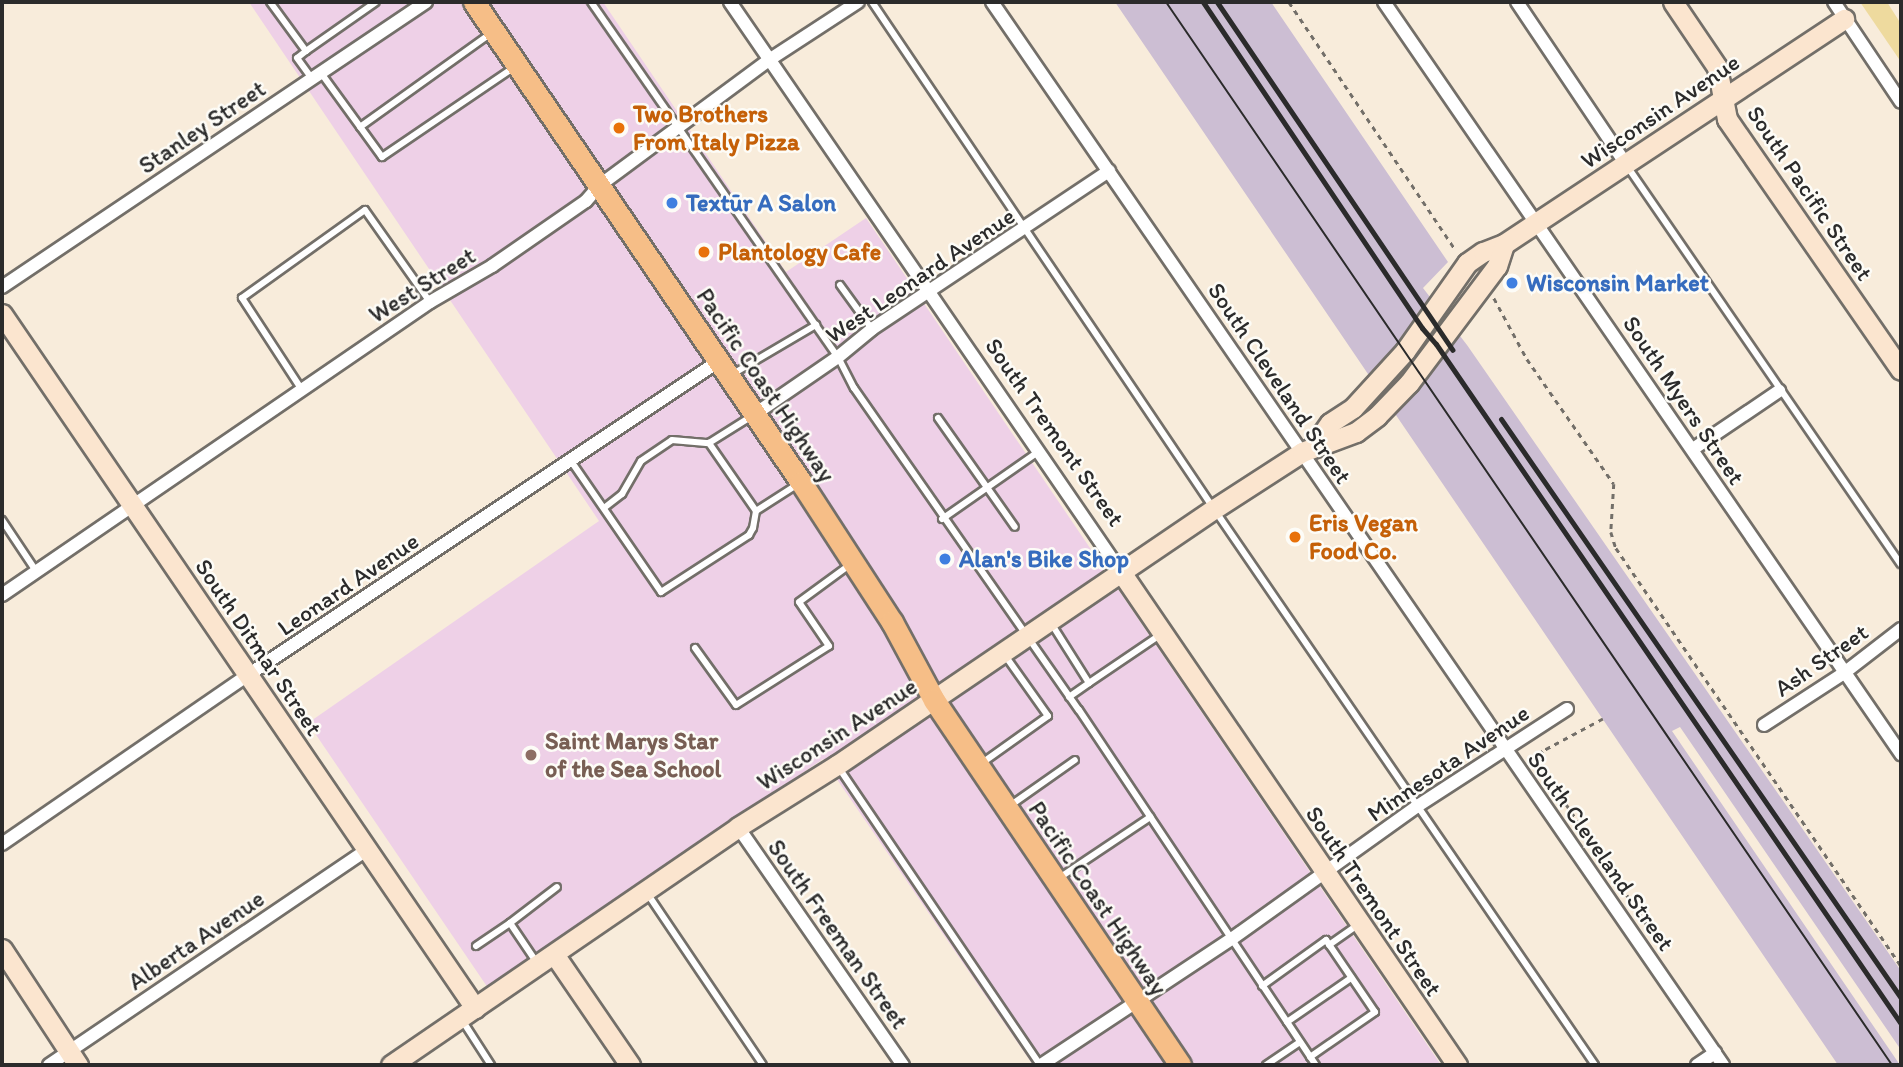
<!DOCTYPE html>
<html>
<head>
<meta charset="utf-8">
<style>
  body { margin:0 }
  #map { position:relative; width:1903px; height:1067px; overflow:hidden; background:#f8ecdb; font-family:Itim,sans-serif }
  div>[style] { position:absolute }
  .built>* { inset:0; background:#eed0e7 }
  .industrial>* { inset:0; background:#ccbed3 }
  .sand>* { inset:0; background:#eeda9e }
  .path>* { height:2.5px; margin-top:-1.25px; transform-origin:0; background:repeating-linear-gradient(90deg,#736f69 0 5px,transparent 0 10px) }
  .roads { filter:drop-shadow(2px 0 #736f69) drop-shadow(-2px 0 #736f69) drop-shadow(0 2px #736f69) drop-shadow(0 -2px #736f69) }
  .lane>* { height:6px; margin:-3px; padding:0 3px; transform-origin:3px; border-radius:3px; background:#fff }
  .street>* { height:12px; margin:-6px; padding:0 6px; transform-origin:6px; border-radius:6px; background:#fff }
  .secondary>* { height:19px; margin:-9.5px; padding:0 9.5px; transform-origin:9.5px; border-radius:9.5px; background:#fbe5cf }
  .primary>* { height:21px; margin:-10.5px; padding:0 10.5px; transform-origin:10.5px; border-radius:10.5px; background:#f6be87 }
  .tram>* { height:2px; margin:-1px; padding:0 1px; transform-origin:1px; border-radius:1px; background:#2b2b2b }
  .rail>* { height:5px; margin:-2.5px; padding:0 2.5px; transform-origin:2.5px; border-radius:2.5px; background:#2b2b2b }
  .dots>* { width:19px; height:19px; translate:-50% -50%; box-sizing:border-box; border:4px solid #fdfcf7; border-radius:50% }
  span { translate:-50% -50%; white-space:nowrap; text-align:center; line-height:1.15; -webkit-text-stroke:5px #fdfcf7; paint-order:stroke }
  .street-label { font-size:24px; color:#2b2b2b }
  .food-label { font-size:24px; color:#c56008; font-weight:700 }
  .left { translate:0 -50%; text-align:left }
  .shop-label { font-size:24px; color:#366cbe; font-weight:700 }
  .education-label { font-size:24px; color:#785e54; font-weight:700 }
  .frame { position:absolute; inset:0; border:4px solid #2b2b2b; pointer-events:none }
</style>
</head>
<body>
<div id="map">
  <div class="built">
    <i style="clip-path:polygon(249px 2px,603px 2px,786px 272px,866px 218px,1441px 1065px,1033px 1065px,823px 759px,488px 988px,308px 723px,599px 521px)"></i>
  </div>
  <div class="industrial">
    <i style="clip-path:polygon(1115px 2px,1271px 2px,1448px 262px,1423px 288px,1467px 345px,1901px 971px,1901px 1050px,1680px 727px,1672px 731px,1900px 1065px,1838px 1065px)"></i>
  </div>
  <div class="sand">
    <i style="clip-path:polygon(1860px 2px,1887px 2px,1901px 24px,1901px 62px)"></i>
  </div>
  <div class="path">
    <i style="left:1289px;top:2px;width:298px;rotate:56.1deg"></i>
    <i style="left:1494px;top:298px;width:69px;rotate:61.6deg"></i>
    <i style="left:1527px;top:359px;width:152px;rotate:55.2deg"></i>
    <i style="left:1614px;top:484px;width:48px;rotate:93.6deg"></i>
    <i style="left:1611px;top:532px;width:17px;rotate:73deg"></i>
    <i style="left:1616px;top:548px;width:506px;rotate:55.71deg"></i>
    <i style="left:1603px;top:719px;width:68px;rotate:151.9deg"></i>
    <i style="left:1543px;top:751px;width:7px;rotate:135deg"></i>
    <i style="left:1538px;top:756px;width:6px;rotate:90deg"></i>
    <i style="left:1538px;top:762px;width:218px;rotate:56.2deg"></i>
  </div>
  <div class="roads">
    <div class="lane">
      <i style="left:270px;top:2px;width:61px;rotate:53.7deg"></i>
      <i style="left:306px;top:51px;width:85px;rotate:-35deg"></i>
      <i style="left:591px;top:2px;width:432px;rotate:55.2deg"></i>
      <i style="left:838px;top:357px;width:35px;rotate:63deg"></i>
      <i style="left:854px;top:388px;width:393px;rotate:55.1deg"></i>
      <i style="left:1079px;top:710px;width:427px;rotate:56.3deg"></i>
      <i style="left:872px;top:2px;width:612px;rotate:56deg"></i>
      <i style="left:1214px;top:509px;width:674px;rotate:55.58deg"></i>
      <i style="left:306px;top:51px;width:11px;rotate:142deg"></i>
      <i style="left:297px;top:58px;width:26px;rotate:54deg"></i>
      <i style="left:321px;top:73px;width:104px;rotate:54deg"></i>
      <i style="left:382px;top:157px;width:158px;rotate:-34.2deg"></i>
      <i style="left:360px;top:127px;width:160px;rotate:-35.6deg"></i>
      <i style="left:1627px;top:166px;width:483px;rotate:55.5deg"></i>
      <i style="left:840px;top:285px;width:54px;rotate:54deg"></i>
      <i style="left:731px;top:375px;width:99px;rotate:-30.5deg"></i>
      <i style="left:302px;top:390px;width:110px;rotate:-123.1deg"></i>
      <i style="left:242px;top:298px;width:151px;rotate:-35.6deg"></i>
      <i style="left:365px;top:210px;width:113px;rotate:54.8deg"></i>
      <i style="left:938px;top:418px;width:133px;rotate:54.8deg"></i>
      <i style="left:571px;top:461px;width:159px;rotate:55.5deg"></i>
      <i style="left:661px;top:592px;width:105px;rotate:-32.9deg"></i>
      <i style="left:749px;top:535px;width:8px;rotate:-60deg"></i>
      <i style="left:753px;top:528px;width:17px;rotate:-80deg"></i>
      <i style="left:756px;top:511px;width:83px;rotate:-124.7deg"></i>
      <i style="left:604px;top:508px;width:23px;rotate:-38deg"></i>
      <i style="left:622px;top:494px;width:38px;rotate:-60deg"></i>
      <i style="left:641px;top:461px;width:37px;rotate:-34deg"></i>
      <i style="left:672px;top:440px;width:37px;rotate:5deg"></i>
      <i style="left:709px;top:443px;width:51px;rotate:-32.1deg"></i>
      <i style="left:756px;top:511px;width:50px;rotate:-32.7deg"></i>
      <i style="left:942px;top:519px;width:117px;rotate:-34.9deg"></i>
      <i style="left:2px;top:520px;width:61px;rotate:56.3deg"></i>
      <i style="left:1051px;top:623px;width:71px;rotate:57.7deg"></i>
      <i style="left:1089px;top:683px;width:86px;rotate:-34.1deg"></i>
      <i style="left:695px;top:648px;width:70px;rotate:54.3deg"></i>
      <i style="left:736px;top:705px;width:110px;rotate:-32.4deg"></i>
      <i style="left:829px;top:646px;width:53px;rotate:-124.3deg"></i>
      <i style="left:799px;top:602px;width:64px;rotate:-36.2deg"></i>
      <i style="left:1069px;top:697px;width:24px;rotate:-35deg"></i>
      <i style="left:982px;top:763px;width:81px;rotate:-35.5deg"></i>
      <i style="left:1048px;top:716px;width:76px;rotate:-125.4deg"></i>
      <i style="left:839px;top:768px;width:359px;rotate:55.9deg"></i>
      <i style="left:1011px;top:805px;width:78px;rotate:-35.1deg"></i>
      <i style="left:1059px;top:878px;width:110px;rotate:-33.8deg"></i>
      <i style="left:647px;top:893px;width:207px;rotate:56deg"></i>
      <i style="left:510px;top:923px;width:59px;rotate:-37.5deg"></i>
      <i style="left:1329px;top:945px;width:37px;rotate:-35deg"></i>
      <i style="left:476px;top:946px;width:41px;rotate:-34.1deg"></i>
      <i style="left:510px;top:923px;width:48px;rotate:56deg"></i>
      <i style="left:1262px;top:986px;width:79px;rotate:-35.7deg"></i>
      <i style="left:1326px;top:940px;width:87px;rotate:55.8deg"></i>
      <i style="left:1375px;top:1012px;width:79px;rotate:145.3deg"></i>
      <i style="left:462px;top:1020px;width:54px;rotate:57.2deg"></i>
      <i style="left:1287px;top:1022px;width:78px;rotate:-34.5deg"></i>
      <i style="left:1266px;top:1065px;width:41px;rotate:-34.1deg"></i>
    </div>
    <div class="street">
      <i style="left:730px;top:2px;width:691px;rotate:55.55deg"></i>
      <i style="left:992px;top:2px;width:1290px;rotate:55.48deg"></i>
      <i style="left:1384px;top:2px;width:913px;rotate:55.49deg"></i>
      <i style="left:1517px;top:2px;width:195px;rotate:56.1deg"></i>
      <i style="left:1834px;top:2px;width:120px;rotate:56.2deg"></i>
      <i style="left:2px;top:287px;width:511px;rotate:-33.91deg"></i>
      <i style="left:755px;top:414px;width:101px;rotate:-34.5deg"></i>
      <i style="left:838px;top:357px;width:44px;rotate:-39.5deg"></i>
      <i style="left:872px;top:329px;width:285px;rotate:-33.7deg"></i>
      <i style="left:1693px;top:449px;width:104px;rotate:-34deg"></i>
      <i style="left:2px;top:595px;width:519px;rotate:-34.39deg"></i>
      <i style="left:430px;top:302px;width:72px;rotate:-30.1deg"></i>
      <i style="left:492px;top:266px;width:114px;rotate:-34.7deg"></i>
      <i style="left:586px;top:201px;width:21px;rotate:-49deg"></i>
      <i style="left:600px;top:185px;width:210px;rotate:-36.5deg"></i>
      <i style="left:769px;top:60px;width:106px;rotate:-33.1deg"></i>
      <i style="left:1764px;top:725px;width:95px;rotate:-33deg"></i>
      <i style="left:1844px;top:673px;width:72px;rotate:-37.7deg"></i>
      <i style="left:738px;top:827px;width:290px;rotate:55.3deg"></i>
      <i style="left:2px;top:844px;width:298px;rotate:-34.5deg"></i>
      <i style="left:248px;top:675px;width:566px;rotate:-33.69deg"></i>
      <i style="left:49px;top:1065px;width:385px;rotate:-34.1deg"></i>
      <i style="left:1041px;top:1065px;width:230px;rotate:-33.5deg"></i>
      <i style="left:1233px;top:938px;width:225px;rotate:-35.6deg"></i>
      <i style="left:1416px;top:807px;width:180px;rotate:-33deg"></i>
      <i style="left:1697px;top:1065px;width:22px;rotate:-34deg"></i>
    </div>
    <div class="secondary">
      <i style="left:1673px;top:2px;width:78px;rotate:55.9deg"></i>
      <i style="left:1717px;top:67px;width:53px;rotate:79.1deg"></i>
      <i style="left:1727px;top:119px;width:305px;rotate:55.3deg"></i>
      <i style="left:2px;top:314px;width:840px;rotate:55.72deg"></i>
      <i style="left:1313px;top:447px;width:29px;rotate:-55deg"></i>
      <i style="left:1330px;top:423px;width:27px;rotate:-33deg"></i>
      <i style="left:1353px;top:408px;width:77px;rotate:-47.6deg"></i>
      <i style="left:1405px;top:351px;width:108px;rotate:-54.8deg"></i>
      <i style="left:1467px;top:263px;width:19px;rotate:-35deg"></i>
      <i style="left:1483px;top:252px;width:22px;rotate:-21deg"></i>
      <i style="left:1504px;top:244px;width:408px;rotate:-33.5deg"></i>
      <i style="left:1121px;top:572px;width:597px;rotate:55.72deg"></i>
      <i style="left:2px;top:949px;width:139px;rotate:56.8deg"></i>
      <i style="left:554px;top:954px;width:135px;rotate:55.6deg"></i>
      <i style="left:391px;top:1065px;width:421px;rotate:-34.4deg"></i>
      <i style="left:738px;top:827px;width:117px;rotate:-32.1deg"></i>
      <i style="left:837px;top:765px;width:456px;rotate:-34.2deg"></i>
      <i style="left:1214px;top:509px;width:105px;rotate:-32.9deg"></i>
      <i style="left:1302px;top:452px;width:58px;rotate:-20.3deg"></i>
      <i style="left:1356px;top:432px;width:26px;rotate:-37deg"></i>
      <i style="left:1377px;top:416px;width:46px;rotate:-45.9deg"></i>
      <i style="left:1409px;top:383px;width:146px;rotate:-53.1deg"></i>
      <i style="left:1497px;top:266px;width:23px;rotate:-72deg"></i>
    </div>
    <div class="primary">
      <i style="left:474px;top:2px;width:581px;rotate:55.74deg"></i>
      <i style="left:801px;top:482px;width:167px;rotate:57deg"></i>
      <i style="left:892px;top:622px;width:89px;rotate:61.7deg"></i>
      <i style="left:934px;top:700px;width:440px;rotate:56deg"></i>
    </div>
  </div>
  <div class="tram">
    <i style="left:1166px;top:2px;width:1287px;rotate:55.67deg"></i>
  </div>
  <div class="rail">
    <i style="left:1203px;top:2px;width:393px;rotate:56.1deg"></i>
    <i style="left:1422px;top:328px;width:21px;rotate:49deg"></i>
    <i style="left:1436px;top:344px;width:824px;rotate:55.63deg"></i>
    <i style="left:1217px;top:2px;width:420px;rotate:55.9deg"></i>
    <i style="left:1501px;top:419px;width:704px;rotate:55.36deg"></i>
  </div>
  <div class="dots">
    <i style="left:619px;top:128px;background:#e8710a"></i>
    <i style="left:672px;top:203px;background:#3f7fe0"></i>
    <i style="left:704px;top:252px;background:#e8710a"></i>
    <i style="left:1512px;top:283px;background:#3f7fe0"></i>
    <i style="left:1295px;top:537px;background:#e8710a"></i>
    <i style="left:945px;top:559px;background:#3f7fe0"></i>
    <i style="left:531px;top:755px;background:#8d6e63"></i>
  </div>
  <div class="street-label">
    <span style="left:1660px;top:111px;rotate:-34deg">Wisconsin Avenue</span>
    <span style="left:202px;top:127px;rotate:-34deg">Stanley Street</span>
    <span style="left:1810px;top:193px;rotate:56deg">South Pacific Street</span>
    <span style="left:920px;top:275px;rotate:-34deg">West Leonard Avenue</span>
    <span style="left:422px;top:285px;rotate:-32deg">West Street</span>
    <span style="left:1280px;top:383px;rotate:56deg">South Cleveland Street</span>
    <span style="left:766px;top:385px;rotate:56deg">Pacific Coast Highway</span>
    <span style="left:1684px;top:400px;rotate:56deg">South Myers Street</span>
    <span style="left:1055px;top:432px;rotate:55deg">South Tremont Street</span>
    <span style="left:348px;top:584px;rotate:-34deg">Leonard Avenue</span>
    <span style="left:259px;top:647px;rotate:56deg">South Ditmar Street</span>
    <span style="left:1821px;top:660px;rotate:-35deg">Ash Street</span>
    <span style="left:837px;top:734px;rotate:-33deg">Wisconsin Avenue</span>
    <span style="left:1448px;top:763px;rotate:-34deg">Minnesota Avenue</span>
    <span style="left:1601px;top:851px;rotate:55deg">South Cleveland Street</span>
    <span style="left:1098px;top:898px;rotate:56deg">Pacific Coast Highway</span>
    <span style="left:1374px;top:901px;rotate:56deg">South Tremont Street</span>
    <span style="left:838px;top:934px;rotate:55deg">South Freeman Street</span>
    <span style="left:196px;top:940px;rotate:-34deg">Alberta Avenue</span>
  </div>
  <div class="food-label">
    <span class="left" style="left:633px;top:128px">Two Brothers<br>From Italy Pizza</span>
    <span class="left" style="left:718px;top:252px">Plantology Cafe</span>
    <span class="left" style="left:1309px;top:537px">Eris Vegan<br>Food Co.</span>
  </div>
  <div class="shop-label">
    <span class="left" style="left:686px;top:203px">Textūr A Salon</span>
    <span class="left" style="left:1526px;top:283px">Wisconsin Market</span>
    <span class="left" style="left:959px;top:559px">Alan's Bike Shop</span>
  </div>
  <div class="education-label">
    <span class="left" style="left:545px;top:755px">Saint Marys Star<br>of the Sea School</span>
  </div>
  <div class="frame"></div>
</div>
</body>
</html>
